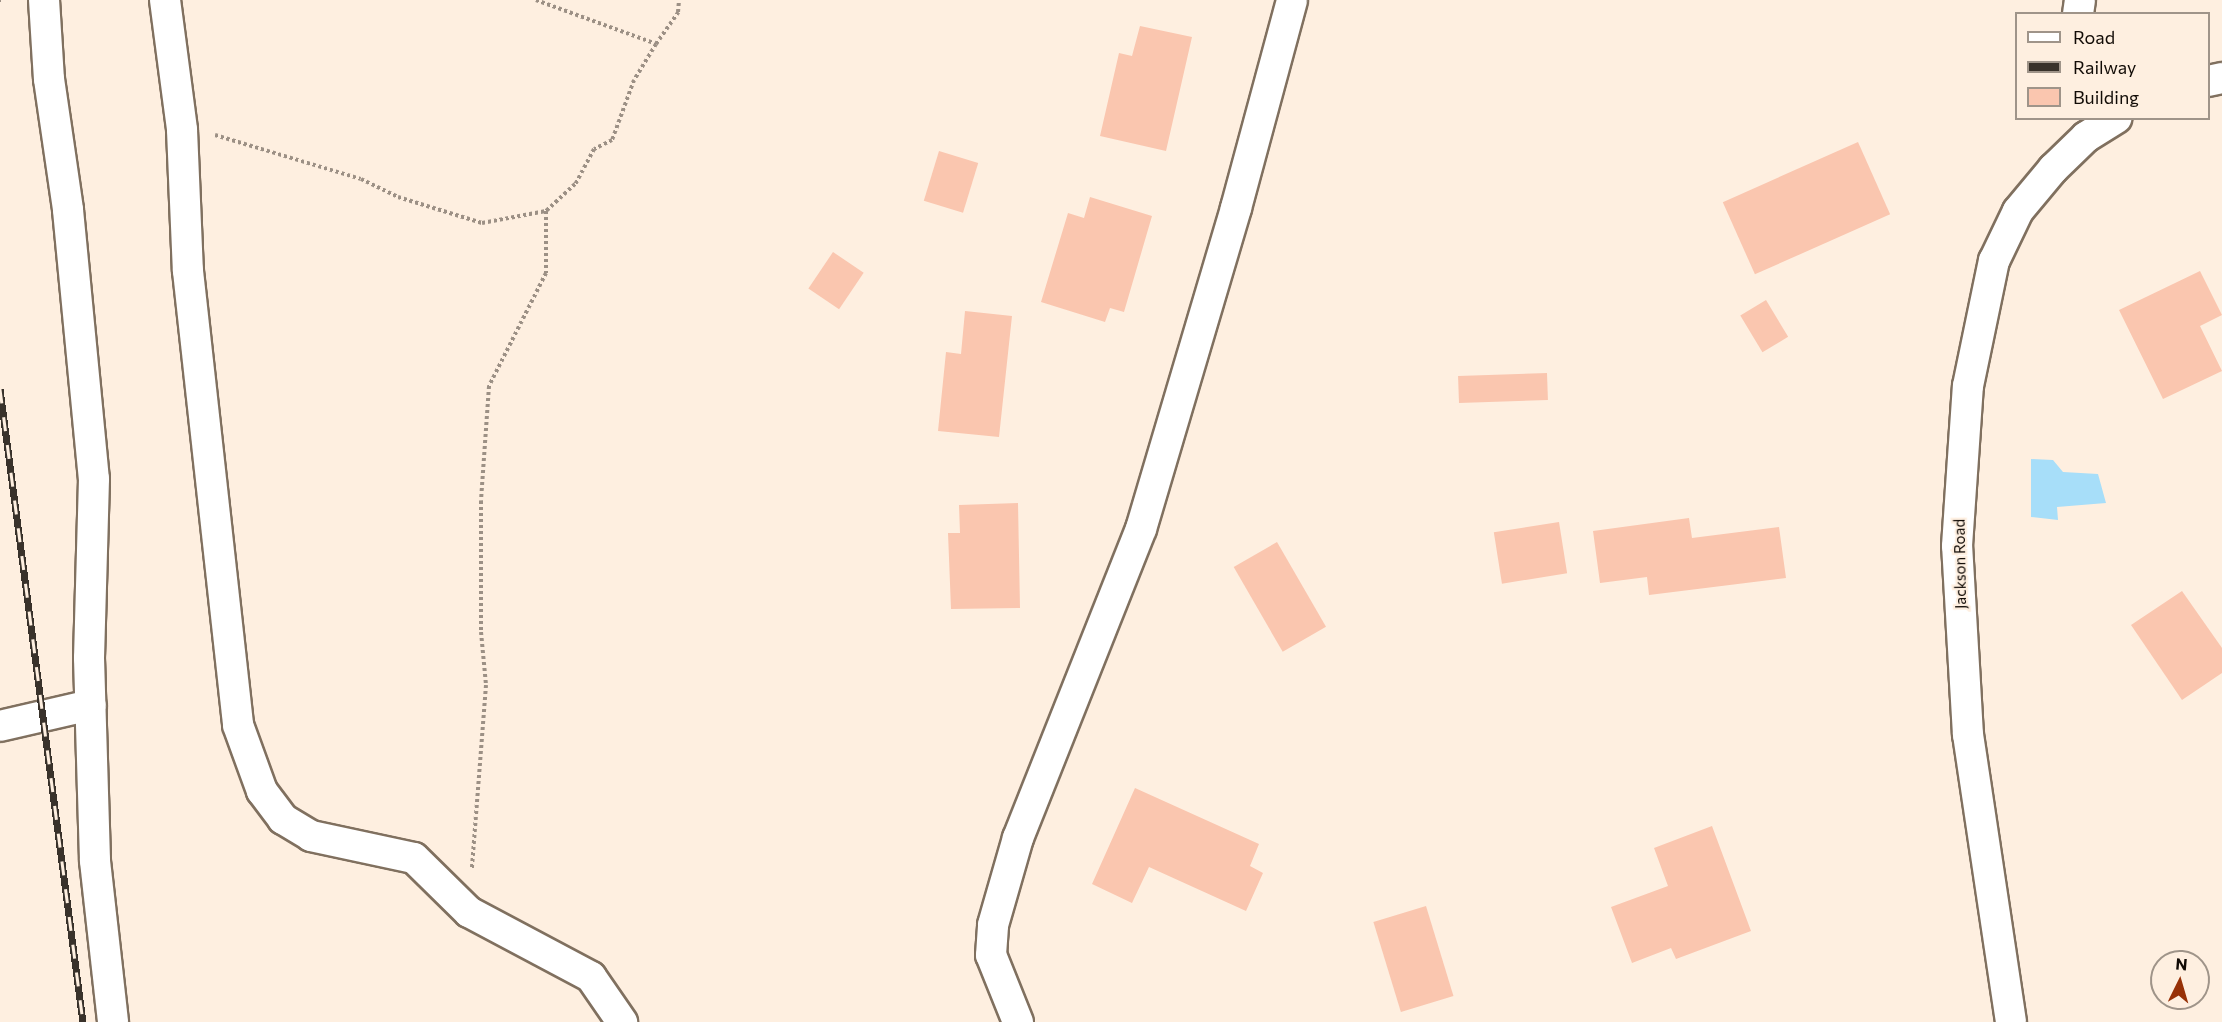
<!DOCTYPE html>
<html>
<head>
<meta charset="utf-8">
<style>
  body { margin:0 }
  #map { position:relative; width:2222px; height:1022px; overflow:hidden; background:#feefe0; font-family:Commissioner,sans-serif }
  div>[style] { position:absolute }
  .water>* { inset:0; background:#a7def9 }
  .building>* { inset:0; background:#fac6af; transform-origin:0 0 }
  .path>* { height:4px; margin-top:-2px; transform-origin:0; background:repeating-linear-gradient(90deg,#9c9085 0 3px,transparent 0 6px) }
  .roads { filter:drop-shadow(2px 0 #80705f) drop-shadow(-2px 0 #80705f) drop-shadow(0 2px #80705f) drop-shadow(0 -2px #80705f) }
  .minor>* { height:30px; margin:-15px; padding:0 15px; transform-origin:15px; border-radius:15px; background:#fff }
  .rail>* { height:7px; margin-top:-3.5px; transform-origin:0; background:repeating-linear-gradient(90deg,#feefe0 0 14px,#39322b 0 28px); box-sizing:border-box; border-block:2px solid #39322b }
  span { translate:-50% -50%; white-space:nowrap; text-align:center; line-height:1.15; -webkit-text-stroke:4.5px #feefe0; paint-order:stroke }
  .street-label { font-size:15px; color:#110b06 }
  .legend { position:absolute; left:2015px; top:12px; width:195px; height:108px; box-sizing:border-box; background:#feefe0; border:2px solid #9f9489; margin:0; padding:8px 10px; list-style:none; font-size:18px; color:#110b06 }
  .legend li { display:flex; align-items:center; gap:12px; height:30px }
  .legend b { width:30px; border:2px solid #9f9489 }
  .north { position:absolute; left:2150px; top:950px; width:60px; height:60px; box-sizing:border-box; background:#feefe0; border:2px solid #9f9489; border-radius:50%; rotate:5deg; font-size:16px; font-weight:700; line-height:24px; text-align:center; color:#110b06 }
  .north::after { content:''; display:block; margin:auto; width:21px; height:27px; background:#973107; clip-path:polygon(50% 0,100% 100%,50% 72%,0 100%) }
</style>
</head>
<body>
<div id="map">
  <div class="water">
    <i style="clip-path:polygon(2031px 459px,2053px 460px,2063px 472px,2098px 474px,2106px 503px,2057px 507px,2058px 520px,2031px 517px)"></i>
  </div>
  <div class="building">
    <i style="clip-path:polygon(1140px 26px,1192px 37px,1166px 151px,1100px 136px,1119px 53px,1132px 56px)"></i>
    <i style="left:1858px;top:142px;width:79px;height:148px;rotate:66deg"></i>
    <i style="left:939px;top:151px;width:41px;height:52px;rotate:17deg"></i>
    <i style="clip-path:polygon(1090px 197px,1152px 216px,1124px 312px,1110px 308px,1105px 322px,1041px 302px,1068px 213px,1084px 218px)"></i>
    <i style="left:833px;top:252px;width:37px;height:44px;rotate:34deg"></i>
    <i style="clip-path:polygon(2200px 271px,2222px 315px,2200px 326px,2222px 371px,2163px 399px,2119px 310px)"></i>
    <i style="left:1766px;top:300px;width:43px;height:30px;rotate:59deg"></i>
    <i style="clip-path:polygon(965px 311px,1012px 316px,999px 437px,938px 431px,946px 352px,961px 354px)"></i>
    <i style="left:1547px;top:373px;width:27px;height:89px;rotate:88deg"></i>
    <i style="clip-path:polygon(1018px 503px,1020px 608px,951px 609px,948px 533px,960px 533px,959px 505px)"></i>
    <i style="clip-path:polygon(1689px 518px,1692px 538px,1779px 527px,1786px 578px,1649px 595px,1647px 577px,1600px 583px,1593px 531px)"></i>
    <i style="left:1559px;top:522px;width:52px;height:66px;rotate:81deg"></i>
    <i style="left:1277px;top:542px;width:98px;height:50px;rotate:60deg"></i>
    <i style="clip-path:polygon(2182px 591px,2222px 648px,2222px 673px,2182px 700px,2131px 625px)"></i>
    <i style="clip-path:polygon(1135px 788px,1259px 844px,1250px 866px,1263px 873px,1246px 911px,1149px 867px,1132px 903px,1092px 884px)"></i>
    <i style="clip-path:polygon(1712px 826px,1751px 931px,1676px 959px,1671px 948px,1632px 963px,1611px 907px,1668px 886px,1654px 848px)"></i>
    <i style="left:1426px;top:906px;width:94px;height:55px;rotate:73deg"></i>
  </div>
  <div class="path">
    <i style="left:0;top:0;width:1px"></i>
    <i style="left:536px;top:0;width:128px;rotate:20.1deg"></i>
    <i style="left:656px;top:44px;width:42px;rotate:121.4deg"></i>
    <i style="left:634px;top:80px;width:64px;rotate:110.1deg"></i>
    <i style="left:612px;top:140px;width:20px;rotate:153deg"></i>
    <i style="left:594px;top:149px;width:40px;rotate:118deg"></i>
    <i style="left:575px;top:184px;width:40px;rotate:137deg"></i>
    <i style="left:656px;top:44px;width:39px;rotate:-55deg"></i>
    <i style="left:678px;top:12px;width:12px;rotate:-85deg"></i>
    <i style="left:215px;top:135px;width:152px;rotate:16.8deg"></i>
    <i style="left:361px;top:179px;width:41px;rotate:25.9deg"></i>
    <i style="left:398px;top:197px;width:88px;rotate:17.2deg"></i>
    <i style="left:482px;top:223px;width:65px;rotate:-10.6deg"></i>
    <i style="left:546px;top:211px;width:62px;rotate:90deg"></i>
    <i style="left:546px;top:273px;width:127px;rotate:116.8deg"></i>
    <i style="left:489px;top:386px;width:115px;rotate:94deg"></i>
    <i style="left:481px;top:501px;width:131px;rotate:90deg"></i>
    <i style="left:481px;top:632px;width:53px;rotate:84.6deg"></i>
    <i style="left:486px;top:685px;width:184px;rotate:94.4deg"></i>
  </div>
  <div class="roads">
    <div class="minor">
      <i style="left:44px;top:0;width:79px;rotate:86.4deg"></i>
      <i style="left:49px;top:79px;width:132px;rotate:81.7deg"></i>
      <i style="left:68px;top:210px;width:270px;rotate:84.5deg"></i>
      <i style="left:94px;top:479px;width:179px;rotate:91.6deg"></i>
      <i style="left:89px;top:658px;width:203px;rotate:88.3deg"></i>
      <i style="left:95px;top:861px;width:162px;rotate:83.6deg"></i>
      <i style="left:165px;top:0;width:131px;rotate:82.5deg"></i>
      <i style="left:182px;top:130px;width:141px;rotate:87.6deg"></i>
      <i style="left:188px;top:271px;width:457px;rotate:83.7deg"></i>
      <i style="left:238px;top:725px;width:70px;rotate:70deg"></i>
      <i style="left:262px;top:791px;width:35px;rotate:53deg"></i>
      <i style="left:283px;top:819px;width:33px;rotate:31deg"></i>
      <i style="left:311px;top:836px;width:105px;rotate:12.1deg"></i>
      <i style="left:414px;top:858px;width:77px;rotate:44.5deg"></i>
      <i style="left:469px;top:912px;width:138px;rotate:28deg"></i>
      <i style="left:591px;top:977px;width:55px;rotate:55.4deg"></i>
      <i style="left:2078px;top:14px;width:14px;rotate:-82deg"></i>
      <i style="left:2208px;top:81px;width:14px;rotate:-12deg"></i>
      <i style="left:0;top:726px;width:93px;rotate:-13deg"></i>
      <i style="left:1018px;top:1022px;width:72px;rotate:-111.9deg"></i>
      <i style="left:991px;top:955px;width:30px;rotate:-86deg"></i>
      <i style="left:993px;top:925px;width:91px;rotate:-74deg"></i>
      <i style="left:1018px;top:838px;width:333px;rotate:-68.3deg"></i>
      <i style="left:1141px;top:529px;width:335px;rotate:-73.5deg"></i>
      <i style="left:1236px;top:208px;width:215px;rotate:-74.9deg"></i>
      <i style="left:2011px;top:1022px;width:290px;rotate:-98.5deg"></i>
      <i style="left:1968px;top:735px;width:189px;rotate:-93.3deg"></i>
      <i style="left:1957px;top:546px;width:160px;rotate:-86.1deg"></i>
      <i style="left:1968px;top:386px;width:128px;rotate:-78.3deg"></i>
      <i style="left:1994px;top:261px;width:55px;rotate:-64.4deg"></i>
      <i style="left:2018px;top:211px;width:55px;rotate:-50.2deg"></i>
      <i style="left:2053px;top:169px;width:46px;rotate:-44.1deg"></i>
      <i style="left:2086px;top:137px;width:36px;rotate:-32deg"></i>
    </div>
  </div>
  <div class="rail">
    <i style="left:0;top:389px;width:638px;rotate:82.53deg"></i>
  </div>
  <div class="street-label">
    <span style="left:1960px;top:564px;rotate:-91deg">Jackson Road</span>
  </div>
  <ul class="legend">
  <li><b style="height:8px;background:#fff"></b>Road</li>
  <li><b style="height:8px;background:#39322b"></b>Railway</li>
  <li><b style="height:16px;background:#fac6af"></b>Building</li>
  </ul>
  <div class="north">N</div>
</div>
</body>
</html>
